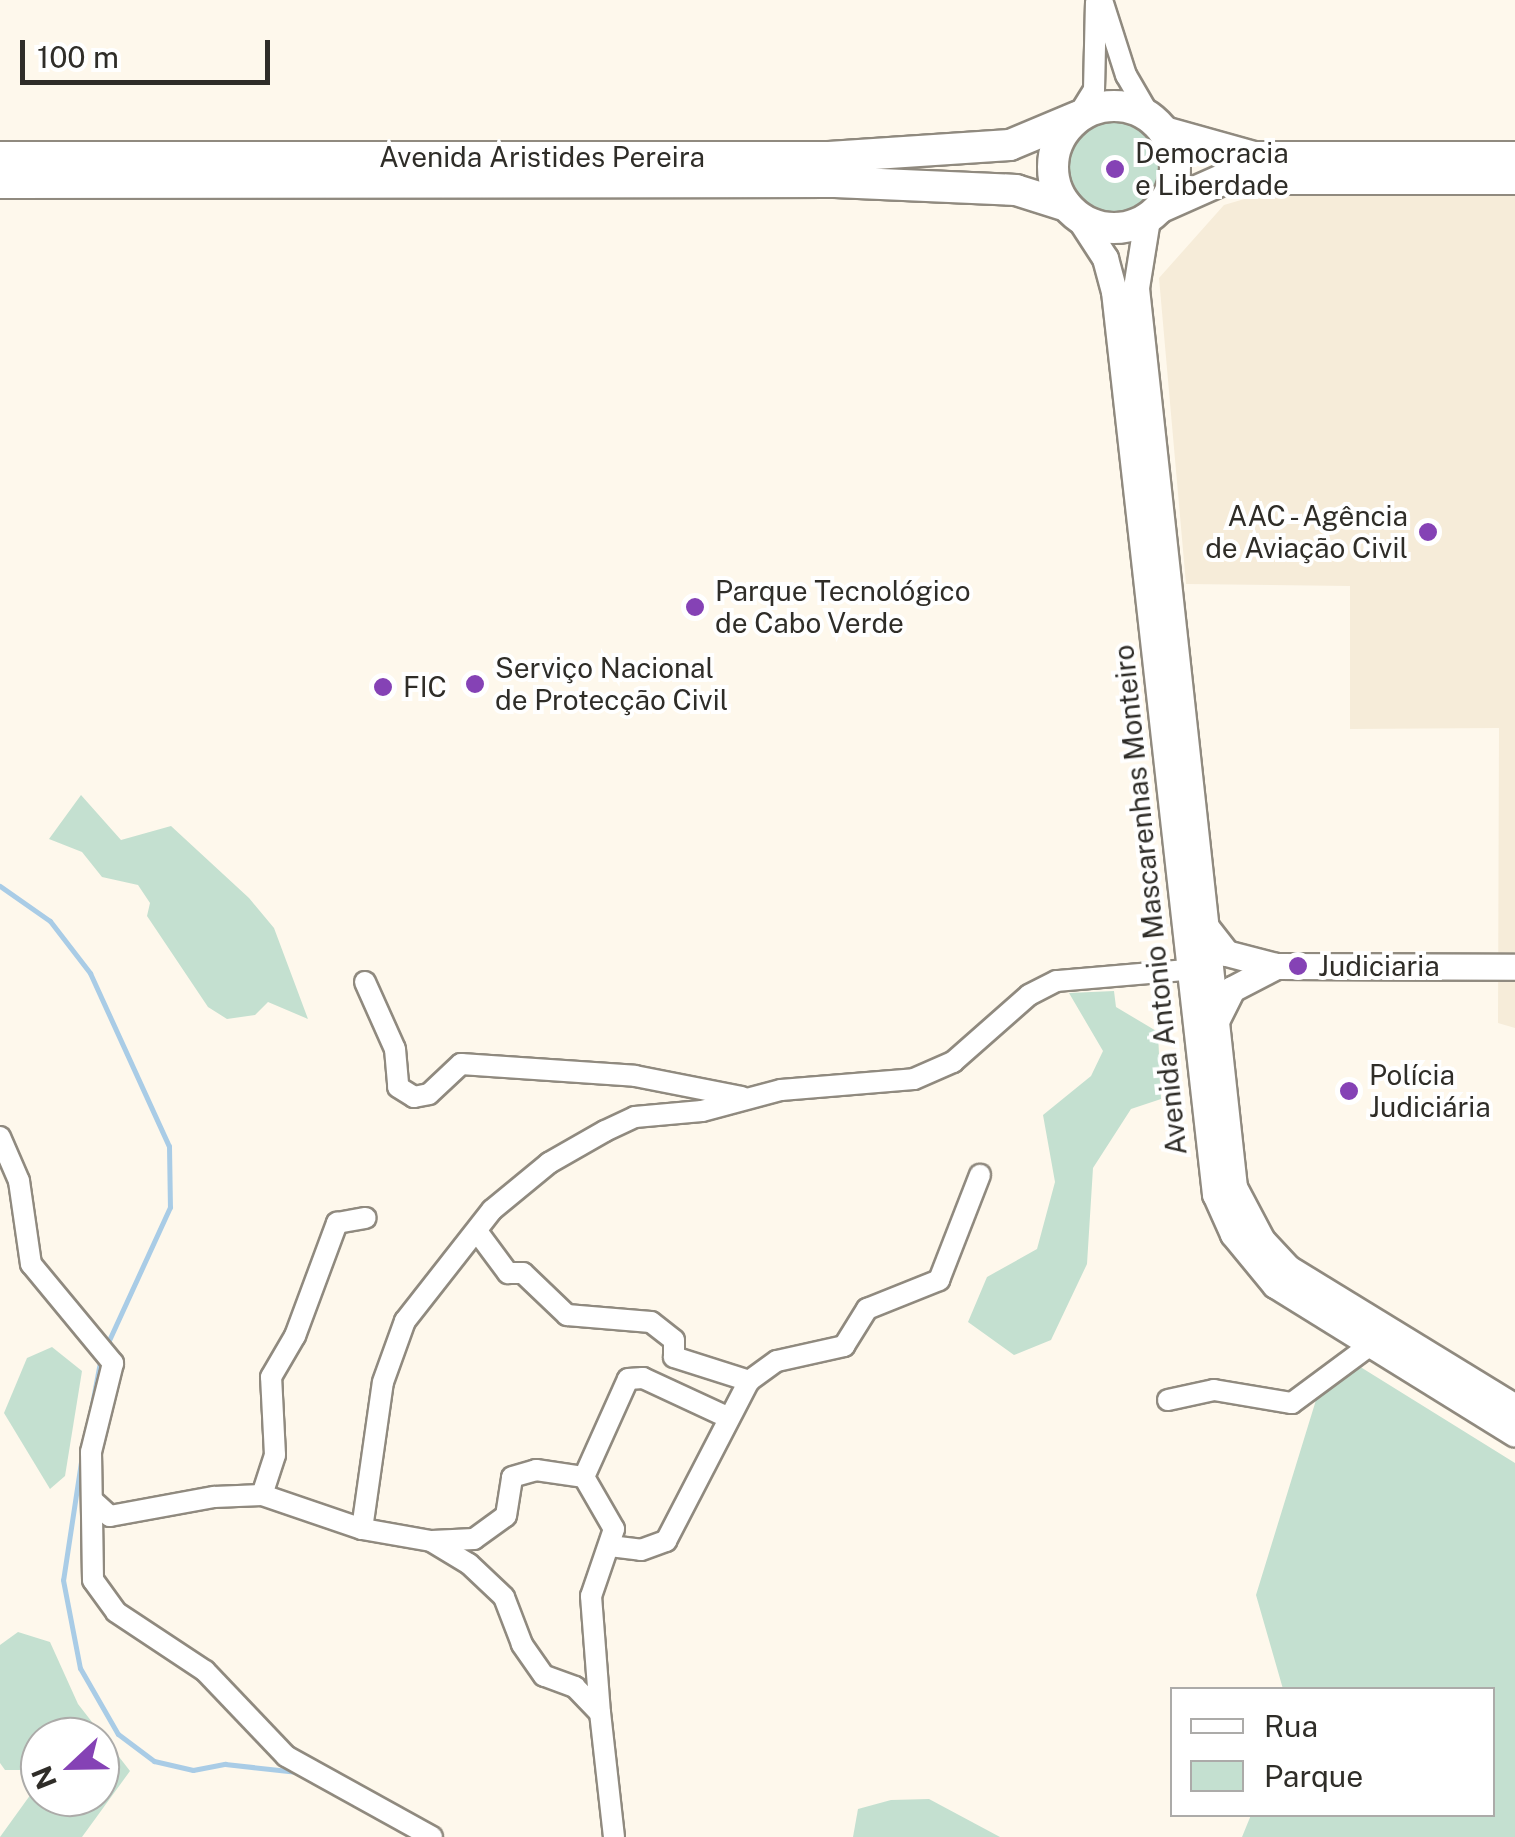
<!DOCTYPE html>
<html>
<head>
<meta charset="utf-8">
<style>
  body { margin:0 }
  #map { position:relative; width:1515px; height:1837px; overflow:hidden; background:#fef8ec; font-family:"Public Sans",sans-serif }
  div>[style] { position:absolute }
  .built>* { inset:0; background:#f6ecd9 }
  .green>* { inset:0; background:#c4e0d0 }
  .round { border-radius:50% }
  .stream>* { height:5px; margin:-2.5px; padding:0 2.5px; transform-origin:2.5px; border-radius:2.5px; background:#a9cce6 }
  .roads { filter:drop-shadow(2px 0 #908a7f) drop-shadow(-2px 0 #908a7f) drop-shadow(0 2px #908a7f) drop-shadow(0 -2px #908a7f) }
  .minor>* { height:20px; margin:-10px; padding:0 10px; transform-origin:10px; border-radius:10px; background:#fff }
  .major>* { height:25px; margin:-12.5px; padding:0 12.5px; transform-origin:12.5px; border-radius:12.5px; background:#fff }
  .highway>* { height:30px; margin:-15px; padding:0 15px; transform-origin:15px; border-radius:15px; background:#fff }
  .highway>.ring { margin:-15px; padding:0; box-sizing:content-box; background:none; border:30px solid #fff; border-radius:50% }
  .dots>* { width:28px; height:28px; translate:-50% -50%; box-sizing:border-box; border:5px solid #fff; border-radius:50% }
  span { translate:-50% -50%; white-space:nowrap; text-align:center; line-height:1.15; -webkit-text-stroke:8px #fff; paint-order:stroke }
  .poi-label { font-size:28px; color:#2f2d28 }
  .left { translate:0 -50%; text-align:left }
  .right { translate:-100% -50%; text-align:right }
  .street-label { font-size:28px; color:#2f2d28 }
  .legend { position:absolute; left:1170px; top:1687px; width:325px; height:130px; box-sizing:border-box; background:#fff; border:2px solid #acaba9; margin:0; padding:12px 18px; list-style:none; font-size:30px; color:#2f2d28 }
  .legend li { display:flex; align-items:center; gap:20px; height:50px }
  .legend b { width:50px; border:2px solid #acaba9 }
  .north { position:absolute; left:20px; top:1717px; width:100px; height:100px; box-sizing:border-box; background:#fff; border:2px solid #acaba9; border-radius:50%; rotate:248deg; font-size:28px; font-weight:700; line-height:40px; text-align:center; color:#2f2d28 }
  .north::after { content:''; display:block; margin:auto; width:35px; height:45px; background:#8542b5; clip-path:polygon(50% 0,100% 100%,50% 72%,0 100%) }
  .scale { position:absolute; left:20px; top:40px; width:250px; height:45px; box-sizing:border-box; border:5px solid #2f2d28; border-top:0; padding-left:12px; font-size:30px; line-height:35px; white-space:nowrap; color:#2f2d28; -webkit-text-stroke:8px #fff; paint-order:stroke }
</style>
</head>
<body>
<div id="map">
  <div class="built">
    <i style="clip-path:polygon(1258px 195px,1515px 196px,1515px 1028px,1498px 1023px,1499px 728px,1350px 729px,1350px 586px,1186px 584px,1159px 278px,1224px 205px)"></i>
  </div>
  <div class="green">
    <i class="round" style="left:1066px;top:118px;width:98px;height:98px"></i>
    <i style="clip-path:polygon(81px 795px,121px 840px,171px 826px,249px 898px,274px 928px,308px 1019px,268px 1002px,255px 1015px,227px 1019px,208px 1007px,147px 916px,150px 903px,138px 885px,102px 877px,82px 852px,49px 839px)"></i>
    <i style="clip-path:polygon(1114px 991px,1116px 1007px,1158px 1032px,1161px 1099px,1131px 1109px,1093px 1168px,1087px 1264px,1051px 1340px,1014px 1355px,968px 1322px,987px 1277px,1037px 1249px,1055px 1182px,1043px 1115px,1091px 1076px,1103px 1051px,1069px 993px)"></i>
    <i style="clip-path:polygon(52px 1347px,82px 1371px,65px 1476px,50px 1489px,4px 1413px,27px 1358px)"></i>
    <i style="clip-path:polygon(1354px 1363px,1515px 1463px,1515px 1837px,1242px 1837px,1251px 1815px,1492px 1814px,1492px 1690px,1283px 1689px,1256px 1595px,1324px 1374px)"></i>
    <i style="clip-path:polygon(evenodd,18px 1632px,50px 1642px,78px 1704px,130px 1771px,82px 1837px,0 1837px,36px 1787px,29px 1770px,5px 1770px,0 1763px,0 1645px,18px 1632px,40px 1737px,100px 1737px,100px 1797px,40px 1797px,40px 1737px)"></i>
    <i style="clip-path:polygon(929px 1799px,1000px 1837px,853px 1837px,858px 1809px,891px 1800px)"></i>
  </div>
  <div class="stream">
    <i style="left:0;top:886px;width:61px;rotate:35deg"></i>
    <i style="left:50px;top:921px;width:66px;rotate:52.4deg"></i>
    <i style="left:90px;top:973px;width:190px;rotate:65.5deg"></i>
    <i style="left:169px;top:1146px;width:61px;rotate:89.1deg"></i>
    <i style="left:170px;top:1207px;width:154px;rotate:114.6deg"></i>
    <i style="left:90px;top:1415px;width:59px;rotate:-79.3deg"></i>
    <i style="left:82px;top:1455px;width:126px;rotate:98.6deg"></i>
    <i style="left:63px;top:1580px;width:90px;rotate:79.1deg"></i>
    <i style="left:80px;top:1668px;width:76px;rotate:60.1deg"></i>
    <i style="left:118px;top:1734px;width:45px;rotate:36.9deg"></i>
    <i style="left:154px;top:1761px;width:40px;rotate:13deg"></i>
    <i style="left:193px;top:1770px;width:33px;rotate:-11deg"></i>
    <i style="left:225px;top:1764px;width:73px;rotate:6.3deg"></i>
  </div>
  <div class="roads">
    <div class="minor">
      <i style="left:1102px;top:0;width:79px;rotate:72.3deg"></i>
      <i style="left:1126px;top:75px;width:50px;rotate:59.8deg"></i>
      <i style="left:1077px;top:117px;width:32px;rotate:-58deg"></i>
      <i style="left:1094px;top:90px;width:88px;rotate:-88.7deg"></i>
      <i style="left:365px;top:982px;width:73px;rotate:65.9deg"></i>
      <i style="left:395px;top:1049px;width:38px;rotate:85deg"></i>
      <i style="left:398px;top:1087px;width:19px;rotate:32deg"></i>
      <i style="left:414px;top:1097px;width:15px;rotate:-11deg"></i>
      <i style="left:429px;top:1094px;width:44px;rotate:-43.2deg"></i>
      <i style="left:461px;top:1064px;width:174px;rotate:3.9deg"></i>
      <i style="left:635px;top:1076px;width:109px;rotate:11.1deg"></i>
      <i style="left:0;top:1137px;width:48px;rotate:66.6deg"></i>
      <i style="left:19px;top:1181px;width:84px;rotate:81.8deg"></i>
      <i style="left:31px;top:1264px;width:129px;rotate:50.4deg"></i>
      <i style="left:113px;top:1363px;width:92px;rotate:103.9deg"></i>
      <i style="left:91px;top:1452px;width:128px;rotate:89.1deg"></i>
      <i style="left:93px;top:1580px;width:39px;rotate:54deg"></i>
      <i style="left:116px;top:1612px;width:107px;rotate:33.5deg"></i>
      <i style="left:205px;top:1671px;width:117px;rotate:46.4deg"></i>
      <i style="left:286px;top:1756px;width:167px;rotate:29deg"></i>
      <i style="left:479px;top:1234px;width:49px;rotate:53.4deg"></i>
      <i style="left:508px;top:1273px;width:15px"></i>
      <i style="left:523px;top:1273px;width:61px;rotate:43.7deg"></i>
      <i style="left:567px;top:1315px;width:84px;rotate:4.8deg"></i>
      <i style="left:651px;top:1322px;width:29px;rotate:38deg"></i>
      <i style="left:674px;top:1340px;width:17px;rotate:90deg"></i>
      <i style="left:674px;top:1357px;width:79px;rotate:17.7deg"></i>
      <i style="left:1168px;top:1400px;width:47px;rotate:-12.3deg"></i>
      <i style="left:1214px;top:1390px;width:79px;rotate:9.5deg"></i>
      <i style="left:1292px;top:1403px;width:96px;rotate:-36.5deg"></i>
      <i style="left:584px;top:1477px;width:107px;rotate:-65.8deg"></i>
      <i style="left:628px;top:1379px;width:15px;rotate:-4deg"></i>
      <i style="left:643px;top:1378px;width:93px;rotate:24.9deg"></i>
      <i style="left:92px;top:1500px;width:24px;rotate:42deg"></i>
      <i style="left:110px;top:1516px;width:106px;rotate:-10.4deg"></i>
      <i style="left:214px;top:1497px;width:48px;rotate:-2.4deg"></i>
      <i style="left:362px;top:1529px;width:106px;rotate:-161.2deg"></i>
      <i style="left:262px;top:1495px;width:42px;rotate:-72deg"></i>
      <i style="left:275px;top:1455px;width:78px;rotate:-92.9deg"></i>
      <i style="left:271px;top:1377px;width:48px;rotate:-59.7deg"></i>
      <i style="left:295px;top:1336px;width:121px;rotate:-69.6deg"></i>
      <i style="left:337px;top:1223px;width:29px;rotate:-10deg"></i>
      <i style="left:432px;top:1541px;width:42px;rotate:-2.7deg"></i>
      <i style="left:474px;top:1539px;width:39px;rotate:-36deg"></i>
      <i style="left:506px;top:1516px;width:39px;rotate:-81deg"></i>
      <i style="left:512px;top:1477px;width:25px;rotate:-16deg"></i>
      <i style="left:536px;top:1470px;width:49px;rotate:8.3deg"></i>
      <i style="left:584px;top:1477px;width:60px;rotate:60deg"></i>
      <i style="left:614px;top:1529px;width:71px;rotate:108.9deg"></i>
      <i style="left:591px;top:1596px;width:117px;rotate:85.6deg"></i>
      <i style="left:610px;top:1546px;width:31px;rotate:7deg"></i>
      <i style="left:641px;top:1550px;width:27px;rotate:-20deg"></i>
      <i style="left:666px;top:1541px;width:180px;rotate:-62.6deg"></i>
      <i style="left:749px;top:1381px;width:34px;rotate:-36deg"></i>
      <i style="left:777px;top:1361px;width:69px;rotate:-12.6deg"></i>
      <i style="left:844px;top:1346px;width:44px;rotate:-58.1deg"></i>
      <i style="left:867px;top:1309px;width:78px;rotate:-21.9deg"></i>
      <i style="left:939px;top:1280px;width:113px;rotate:-68.7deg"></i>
      <i style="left:614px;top:1837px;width:125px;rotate:-96.4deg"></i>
      <i style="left:600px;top:1713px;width:36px;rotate:-134deg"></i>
      <i style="left:575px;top:1687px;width:33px;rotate:-160deg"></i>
      <i style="left:544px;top:1676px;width:39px;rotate:-125deg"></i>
      <i style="left:522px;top:1644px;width:50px;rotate:-111deg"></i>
      <i style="left:504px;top:1597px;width:48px;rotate:-136.7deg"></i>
      <i style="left:469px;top:1564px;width:44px;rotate:-148.8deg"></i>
      <i style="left:431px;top:1541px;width:70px;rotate:-170.1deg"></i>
      <i style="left:362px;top:1529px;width:148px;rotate:-81.9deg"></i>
      <i style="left:383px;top:1382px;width:65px;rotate:-70.2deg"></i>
      <i style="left:405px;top:1321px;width:141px;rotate:-51.9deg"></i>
      <i style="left:492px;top:1210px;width:74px;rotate:-39.5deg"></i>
      <i style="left:549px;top:1163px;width:64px;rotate:-29.7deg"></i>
      <i style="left:605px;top:1131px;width:33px;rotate:-25deg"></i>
      <i style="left:635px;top:1117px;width:67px;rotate:-5.1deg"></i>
      <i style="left:702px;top:1111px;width:82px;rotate:-14.9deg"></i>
      <i style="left:781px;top:1090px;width:133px;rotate:-4.7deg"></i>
      <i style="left:914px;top:1079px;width:43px;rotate:-23.6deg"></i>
      <i style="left:953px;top:1062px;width:101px;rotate:-41.4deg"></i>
      <i style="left:1029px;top:995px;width:31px;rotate:-27deg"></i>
      <i style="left:1057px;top:981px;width:129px;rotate:-4.9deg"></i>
    </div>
    <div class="major">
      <i style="left:1079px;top:218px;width:48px;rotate:57deg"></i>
      <i style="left:1105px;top:258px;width:34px;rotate:75deg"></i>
      <i style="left:1114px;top:291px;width:909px;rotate:83.62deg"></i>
      <i style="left:1215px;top:1194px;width:44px;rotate:65.8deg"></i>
      <i style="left:1233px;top:1234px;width:66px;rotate:50.5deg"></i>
      <i style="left:1275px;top:1285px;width:282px;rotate:31.8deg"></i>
      <i style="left:1147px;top:219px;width:70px;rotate:99.1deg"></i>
      <i style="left:1136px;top:288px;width:904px;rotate:83.78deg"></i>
      <i style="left:1234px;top:1187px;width:60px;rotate:62.2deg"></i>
      <i style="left:1262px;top:1240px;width:38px;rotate:47deg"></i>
      <i style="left:1288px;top:1268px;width:266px;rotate:31.5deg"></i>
      <i style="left:1206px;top:927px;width:33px;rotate:52deg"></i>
      <i style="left:1226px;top:953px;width:52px;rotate:14.6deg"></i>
      <i style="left:1276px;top:966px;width:239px;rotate:0.2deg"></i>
      <i style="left:1214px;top:1025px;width:40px;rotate:-63.4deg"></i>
      <i style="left:1232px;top:989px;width:50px;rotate:-27.6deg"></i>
    </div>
    <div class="highway">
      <i class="ring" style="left:1053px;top:106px;width:92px;height:92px"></i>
      <i style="left:1164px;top:132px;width:93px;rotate:15.5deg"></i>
      <i style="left:1254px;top:157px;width:261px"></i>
      <i style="left:0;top:157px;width:829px"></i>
      <i style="left:829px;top:157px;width:181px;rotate:-3.8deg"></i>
      <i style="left:1010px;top:145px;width:73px;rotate:-22.7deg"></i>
      <i style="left:0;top:183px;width:835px;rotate:-0.07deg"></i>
      <i style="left:835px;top:182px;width:181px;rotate:2.5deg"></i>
      <i style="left:1016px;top:190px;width:53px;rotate:17.4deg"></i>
      <i style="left:1161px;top:207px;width:69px;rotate:-24deg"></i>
      <i style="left:1224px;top:179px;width:291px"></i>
    </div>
  </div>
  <div class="dots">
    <i style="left:1115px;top:169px;background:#8542b5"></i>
    <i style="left:1428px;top:532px;background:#8542b5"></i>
    <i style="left:695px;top:607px;background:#8542b5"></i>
    <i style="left:475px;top:684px;background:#8542b5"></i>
    <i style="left:383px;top:687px;background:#8542b5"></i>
    <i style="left:1298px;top:966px;background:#8542b5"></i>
    <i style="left:1349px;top:1091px;background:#8542b5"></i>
  </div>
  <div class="poi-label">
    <span class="left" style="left:1135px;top:169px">Democracia<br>e Liberdade</span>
    <span class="right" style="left:1408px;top:532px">AAC - Agência<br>de Aviação Civil</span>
    <span class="left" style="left:715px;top:607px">Parque Tecnológico<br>de Cabo Verde</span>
    <span class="left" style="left:495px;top:684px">Serviço Nacional<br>de Protecção Civil</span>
    <span class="left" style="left:403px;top:687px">FIC</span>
    <span class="left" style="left:1318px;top:966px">Judiciaria</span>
    <span class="left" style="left:1369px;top:1091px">Polícia<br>Judiciária</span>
  </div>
  <div class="street-label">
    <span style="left:542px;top:157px">Avenida Aristides Pereira</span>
    <span style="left:1150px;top:900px;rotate:-96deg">Avenida Antonio Mascarenhas Monteiro</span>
  </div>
  <ul class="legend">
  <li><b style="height:12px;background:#fff"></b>Rua</li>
  <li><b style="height:28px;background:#c4e0d0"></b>Parque</li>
  </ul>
  <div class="north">N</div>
  <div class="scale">100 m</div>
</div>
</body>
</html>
